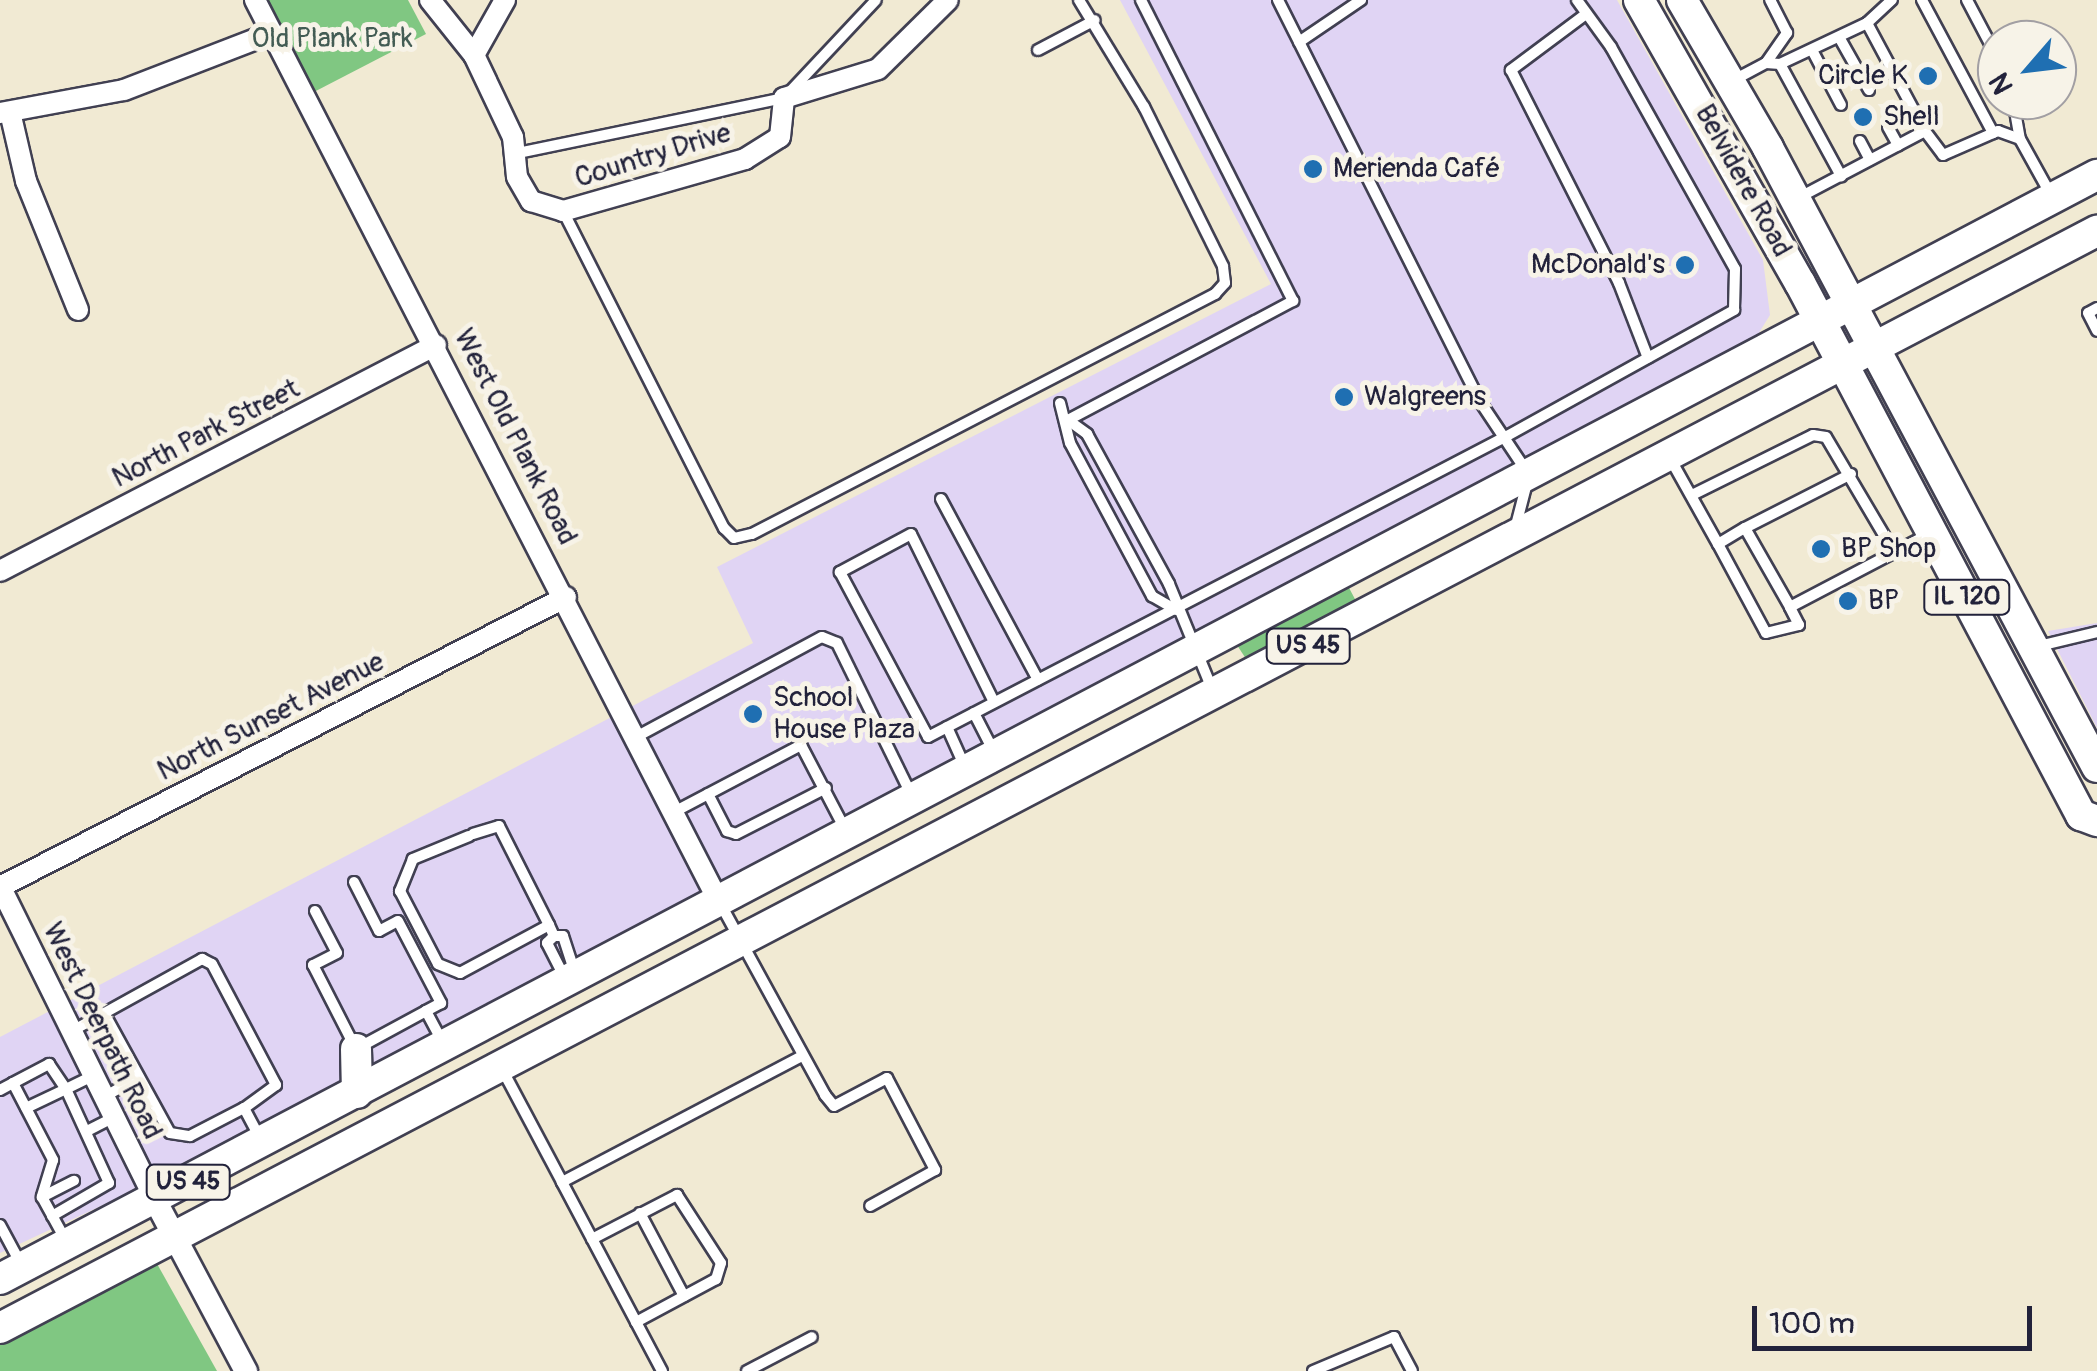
<!DOCTYPE html>
<html>
<head>
<meta charset="utf-8">
<style>
  body { margin:0 }
  #map { position:relative; width:2097px; height:1371px; overflow:hidden; background:#f1ead3; font-family:Pangolin,sans-serif }
  div>[style] { position:absolute }
  .built>* { inset:0; background:#e0d4f4 }
  .green>* { inset:0; background:#80c782 }
  .roads { filter:drop-shadow(2px 0 #414052) drop-shadow(-2px 0 #414052) drop-shadow(0 2px #414052) drop-shadow(0 -2px #414052) }
  .service>* { height:10px; margin:-5px; padding:0 5px; transform-origin:5px; border-radius:5px; background:#fff }
  .minor>* { height:20px; margin:-10px; padding:0 10px; transform-origin:10px; border-radius:10px; background:#fff }
  .tertiary>* { height:22px; margin:-11px; padding:0 11px; transform-origin:11px; border-radius:11px; background:#fff }
  .primary>* { height:30px; margin:-15px; padding:0 15px; transform-origin:15px; border-radius:15px; background:#fff }
  .dots>* { width:28px; height:28px; translate:-50% -50%; box-sizing:border-box; border:5px solid #f7f3e8; border-radius:50% }
  span { translate:-50% -50%; white-space:nowrap; text-align:center; line-height:1.15; -webkit-text-stroke:10px #f7f3e8; paint-order:stroke }
  .shield-label span { padding:2px 8px; background:#f7f3e8; border:2px solid; border-radius:8px; -webkit-text-stroke-width:0 }
  .shield-label { font-size:25px; color:#22223b; font-weight:700 }
  .park-label { font-size:28px; color:#435c54 }
  .poi-label { font-size:28px; color:#22223b }
  .right { translate:-100% -50%; text-align:right }
  .left { translate:0 -50%; text-align:left }
  .street-label { font-size:28px; color:#22223b }
  .north { position:absolute; left:1977px; top:20px; width:100px; height:100px; box-sizing:border-box; background:#f7f3e8; border:2px solid #a29fa3; border-radius:50%; rotate:242deg; font-size:28px; font-weight:700; line-height:40px; text-align:center; color:#22223b }
  .north::after { content:''; display:block; margin:auto; width:35px; height:45px; background:#1f6fb2; clip-path:polygon(50% 0,100% 100%,50% 72%,0 100%) }
  .scale { position:absolute; left:1752px; top:1306px; width:280px; height:45px; box-sizing:border-box; border:5px solid #22223b; border-top:0; padding-left:12px; font-size:30px; line-height:35px; white-space:nowrap; color:#22223b; -webkit-text-stroke:8px #f7f3e8; paint-order:stroke }
</style>
</head>
<body>
<div id="map">
  <div class="built">
    <i style="clip-path:polygon(1120px 0,1617px 0,1763px 260px,1770px 315px,1752px 344px,174px 1172px,0 1253px,0 1037px,753px 643px,717px 567px,1271px 284px)"></i>
    <i style="clip-path:polygon(2097px 623px,2097px 728px,2048px 631px)"></i>
  </div>
  <div class="green">
    <i style="clip-path:polygon(264px 0,408px 0,426px 34px,312px 93px)"></i>
    <i style="clip-path:polygon(1348px 586px,1356px 601px,1290px 642px,1248px 662px,1237px 645px)"></i>
    <i style="clip-path:polygon(151px 1253px,217px 1371px,0 1371px,0 1330px)"></i>
  </div>
  <div class="roads">
    <div class="service">
      <i style="left:1278px;top:0;width:448px;rotate:63.3deg"></i>
      <i style="left:1479px;top:400px;width:90px;rotate:56.3deg"></i>
      <i style="left:1529px;top:475px;width:56px;rotate:104.5deg"></i>
      <i style="left:1922px;top:0;width:151px;rotate:61.9deg"></i>
      <i style="left:1967px;top:0;width:64px;rotate:62.2deg"></i>
      <i style="left:1586px;top:14px;width:94px;rotate:143.3deg"></i>
      <i style="left:1511px;top:70px;width:239px;rotate:63.1deg"></i>
      <i style="left:1619px;top:283px;width:80px;rotate:68.9deg"></i>
      <i style="left:1867px;top:23px;width:34px;rotate:-43deg"></i>
      <i style="left:1839px;top:37px;width:61px;rotate:60.5deg"></i>
      <i style="left:1299px;top:42px;width:75px;rotate:-34.1deg"></i>
      <i style="left:1038px;top:50px;width:64px;rotate:-27.8deg"></i>
      <i style="left:1812px;top:50px;width:62px;rotate:62.2deg"></i>
      <i style="left:1766px;top:63px;width:14px;rotate:4deg"></i>
      <i style="left:1780px;top:64px;width:96px;rotate:-25.2deg"></i>
      <i style="left:1867px;top:23px;width:123px;rotate:61.8deg"></i>
      <i style="left:1925px;top:131px;width:146px;rotate:152.2deg"></i>
      <i style="left:1780px;top:64px;width:128px;rotate:61.4deg"></i>
      <i style="left:1732px;top:81px;width:38px;rotate:-28deg"></i>
      <i style="left:1766px;top:63px;width:37px;rotate:-55deg"></i>
      <i style="left:1787px;top:33px;width:37px;rotate:-117deg"></i>
      <i style="left:2013px;top:100px;width:40px;rotate:80deg"></i>
      <i style="left:1888px;top:127px;width:21px;rotate:61deg"></i>
      <i style="left:1925px;top:131px;width:30px;rotate:53deg"></i>
      <i style="left:1943px;top:155px;width:60px;rotate:-23.6deg"></i>
      <i style="left:1998px;top:131px;width:23px;rotate:20deg"></i>
      <i style="left:2020px;top:139px;width:64px;rotate:61deg"></i>
      <i style="left:1860px;top:141px;width:21px;rotate:62deg"></i>
      <i style="left:518px;top:153px;width:272px;rotate:-11.7deg"></i>
      <i style="left:784px;top:98px;width:134px;rotate:-46.8deg"></i>
      <i style="left:563px;top:211px;width:356px;rotate:63.1deg"></i>
      <i style="left:724px;top:528px;width:14px;rotate:45deg"></i>
      <i style="left:734px;top:538px;width:18px;rotate:-13deg"></i>
      <i style="left:752px;top:534px;width:522px;rotate:-27.4deg"></i>
      <i style="left:1215px;top:294px;width:15px;rotate:-48deg"></i>
      <i style="left:1225px;top:283px;width:17px;rotate:-97deg"></i>
      <i style="left:1223px;top:266px;width:178px;rotate:-116.4deg"></i>
      <i style="left:1144px;top:107px;width:125px;rotate:-121.3deg"></i>
      <i style="left:2097px;top:308px;width:10px;rotate:151deg"></i>
      <i style="left:2088px;top:313px;width:20px;rotate:63deg"></i>
      <i style="left:1060px;top:403px;width:41px;rotate:76deg"></i>
      <i style="left:1070px;top:443px;width:174px;rotate:61.8deg"></i>
      <i style="left:1152px;top:596px;width:28px;rotate:30deg"></i>
      <i style="left:1068px;top:420px;width:255px;rotate:-27.9deg"></i>
      <i style="left:1293px;top:301px;width:337px;rotate:-116.8deg"></i>
      <i style="left:1068px;top:420px;width:24px;rotate:36deg"></i>
      <i style="left:1087px;top:434px;width:171px;rotate:61.3deg"></i>
      <i style="left:1169px;top:584px;width:113px;rotate:67.7deg"></i>
      <i style="left:1671px;top:460px;width:96px;rotate:60.8deg"></i>
      <i style="left:1718px;top:544px;width:31px;rotate:-31deg"></i>
      <i style="left:1745px;top:528px;width:91px;rotate:60.3deg"></i>
      <i style="left:1790px;top:607px;width:155px;rotate:-27.7deg"></i>
      <i style="left:1692px;top:495px;width:135px;rotate:-26.4deg"></i>
      <i style="left:1813px;top:435px;width:13px;rotate:9deg"></i>
      <i style="left:1826px;top:437px;width:134px;rotate:59.4deg"></i>
      <i style="left:941px;top:499px;width:205px;rotate:61.8deg"></i>
      <i style="left:1745px;top:528px;width:119px;rotate:-27deg"></i>
      <i style="left:1718px;top:544px;width:101px;rotate:61.7deg"></i>
      <i style="left:1766px;top:633px;width:34px;rotate:-14deg"></i>
      <i style="left:1799px;top:625px;width:20px;rotate:-117deg"></i>
      <i style="left:2035px;top:647px;width:64px;rotate:-13.6deg"></i>
      <i style="left:994px;top:702px;width:187px;rotate:-116.3deg"></i>
      <i style="left:911px;top:534px;width:81px;rotate:151.8deg"></i>
      <i style="left:840px;top:572px;width:187px;rotate:61.9deg"></i>
      <i style="left:928px;top:737px;width:653px;rotate:-27.47deg"></i>
      <i style="left:1507px;top:436px;width:260px;rotate:-29deg"></i>
      <i style="left:1734px;top:310px;width:41px;rotate:-88.6deg"></i>
      <i style="left:1735px;top:269px;width:254px;rotate:-119.2deg"></i>
      <i style="left:1611px;top:47px;width:58px;rotate:-125.9deg"></i>
      <i style="left:974px;top:713px;width:42px;rotate:62.8deg"></i>
      <i style="left:947px;top:727px;width:44px;rotate:65.8deg"></i>
      <i style="left:636px;top:737px;width:211px;rotate:-28.3deg"></i>
      <i style="left:822px;top:637px;width:16px;rotate:22deg"></i>
      <i style="left:837px;top:643px;width:168px;rotate:63.9deg"></i>
      <i style="left:708px;top:794px;width:42px;rotate:62.8deg"></i>
      <i style="left:727px;top:831px;width:9px;rotate:18deg"></i>
      <i style="left:736px;top:834px;width:101px;rotate:-27.1deg"></i>
      <i style="left:674px;top:812px;width:144px;rotate:-27.8deg"></i>
      <i style="left:801px;top:745px;width:95px;rotate:62.4deg"></i>
      <i style="left:469px;top:836px;width:61px;rotate:157.7deg"></i>
      <i style="left:413px;top:859px;width:35px;rotate:112deg"></i>
      <i style="left:400px;top:891px;width:82px;rotate:62.5deg"></i>
      <i style="left:438px;top:964px;width:24px;rotate:22deg"></i>
      <i style="left:460px;top:973px;width:101px;rotate:-28.3deg"></i>
      <i style="left:549px;top:925px;width:111px;rotate:-116.8deg"></i>
      <i style="left:499px;top:826px;width:27px;rotate:163deg"></i>
      <i style="left:354px;top:882px;width:55px;rotate:63deg"></i>
      <i style="left:379px;top:931px;width:21px;rotate:-28deg"></i>
      <i style="left:398px;top:921px;width:93px;rotate:62.3deg"></i>
      <i style="left:441px;top:1003px;width:17px;rotate:152deg"></i>
      <i style="left:720px;top:903px;width:219px;rotate:61.3deg"></i>
      <i style="left:825px;top:1095px;width:14px;rotate:51deg"></i>
      <i style="left:834px;top:1106px;width:60px;rotate:-27.8deg"></i>
      <i style="left:887px;top:1078px;width:104px;rotate:62.4deg"></i>
      <i style="left:935px;top:1170px;width:74px;rotate:151deg"></i>
      <i style="left:315px;top:911px;width:47px;rotate:62.4deg"></i>
      <i style="left:337px;top:953px;width:27px;rotate:153deg"></i>
      <i style="left:313px;top:965px;width:94px;rotate:62.9deg"></i>
      <i style="left:356px;top:1049px;width:80px;rotate:-28.5deg"></i>
      <i style="left:426px;top:1011px;width:34px;rotate:62deg"></i>
      <i style="left:549px;top:925px;width:12px;rotate:66deg"></i>
      <i style="left:554px;top:936px;width:9px"></i>
      <i style="left:563px;top:936px;width:38px;rotate:72deg"></i>
      <i style="left:554px;top:936px;width:10px;rotate:135deg"></i>
      <i style="left:547px;top:943px;width:34px;rotate:63deg"></i>
      <i style="left:562px;top:973px;width:7px"></i>
      <i style="left:104px;top:1013px;width:137px;rotate:61.2deg"></i>
      <i style="left:170px;top:1133px;width:20px;rotate:9deg"></i>
      <i style="left:190px;top:1136px;width:61px;rotate:-27.4deg"></i>
      <i style="left:72px;top:1031px;width:149px;rotate:-29deg"></i>
      <i style="left:202px;top:959px;width:11px;rotate:27deg"></i>
      <i style="left:212px;top:964px;width:137px;rotate:62.1deg"></i>
      <i style="left:276px;top:1085px;width:39px;rotate:144deg"></i>
      <i style="left:244px;top:1108px;width:34px;rotate:62deg"></i>
      <i style="left:502px;top:1069px;width:128px;rotate:62deg"></i>
      <i style="left:13px;top:1083px;width:41px;rotate:-27.8deg"></i>
      <i style="left:49px;top:1064px;width:30px;rotate:56deg"></i>
      <i style="left:66px;top:1089px;width:44px;rotate:154.6deg"></i>
      <i style="left:0;top:1090px;width:15px;rotate:-28deg"></i>
      <i style="left:13px;top:1083px;width:87px;rotate:62.5deg"></i>
      <i style="left:53px;top:1160px;width:39px;rotate:107deg"></i>
      <i style="left:42px;top:1197px;width:48px;rotate:61.3deg"></i>
      <i style="left:104px;top:1097px;width:40px;rotate:-29.7deg"></i>
      <i style="left:87px;top:1131px;width:30px;rotate:-27deg"></i>
      <i style="left:42px;top:1197px;width:36px;rotate:-27deg"></i>
      <i style="left:640px;top:1213px;width:94px;rotate:62.1deg"></i>
      <i style="left:52px;top:1216px;width:66px;rotate:-30.1deg"></i>
      <i style="left:109px;top:1183px;width:103px;rotate:-114.6deg"></i>
      <i style="left:66px;top:1089px;width:30px;rotate:-26deg"></i>
      <i style="left:0;top:1225px;width:47px;rotate:61.8deg"></i>
      <i style="left:592px;top:1239px;width:96px;rotate:-27.4deg"></i>
      <i style="left:677px;top:1195px;width:81px;rotate:57.1deg"></i>
      <i style="left:721px;top:1263px;width:17px;rotate:107deg"></i>
      <i style="left:716px;top:1279px;width:91px;rotate:151.7deg"></i>
      <i style="left:662px;top:1371px;width:214px;rotate:-117.9deg"></i>
      <i style="left:562px;top:1182px;width:269px;rotate:-27.7deg"></i>
      <i style="left:747px;top:1371px;width:73px;rotate:-27.6deg"></i>
      <i style="left:1313px;top:1371px;width:88px;rotate:-22.8deg"></i>
      <i style="left:1394px;top:1337px;width:38px;rotate:62deg"></i>
    </div>
    <div class="minor">
      <i style="left:255px;top:0;width:1014px;rotate:62.78deg"></i>
      <i style="left:430px;top:0;width:70px;rotate:51.3deg"></i>
      <i style="left:474px;top:55px;width:91px;rotate:64.6deg"></i>
      <i style="left:513px;top:137px;width:40px;rotate:84.3deg"></i>
      <i style="left:517px;top:177px;width:28px;rotate:60deg"></i>
      <i style="left:531px;top:201px;width:34px;rotate:17deg"></i>
      <i style="left:563px;top:211px;width:189px;rotate:-15.9deg"></i>
      <i style="left:745px;top:159px;width:41px;rotate:-32.2deg"></i>
      <i style="left:780px;top:137px;width:39px;rotate:-84deg"></i>
      <i style="left:784px;top:98px;width:98px;rotate:-17.1deg"></i>
      <i style="left:878px;top:69px;width:98px;rotate:-44.6deg"></i>
      <i style="left:474px;top:55px;width:63px;rotate:-60.6deg"></i>
      <i style="left:10px;top:112px;width:71px;rotate:76.9deg"></i>
      <i style="left:26px;top:181px;width:139px;rotate:68deg"></i>
      <i style="left:0;top:113px;width:126px;rotate:-10.5deg"></i>
      <i style="left:124px;top:90px;width:159px;rotate:-21.1deg"></i>
      <i style="left:0;top:571px;width:491px;rotate:-27.4deg"></i>
      <i style="left:0;top:886px;width:350px;rotate:63.7deg"></i>
      <i style="left:0;top:887px;width:636px;rotate:-27.13deg"></i>
    </div>
    <div class="tertiary">
      <i style="left:155px;top:1200px;width:194px;rotate:62deg"></i>
    </div>
    <div class="primary">
      <i style="left:1639px;top:0;width:326px;rotate:60.4deg"></i>
      <i style="left:1800px;top:283px;width:602px;rotate:62.16deg"></i>
      <i style="left:2081px;top:815px;width:17px;rotate:21deg"></i>
      <i style="left:1682px;top:0;width:171px;rotate:59.8deg"></i>
      <i style="left:1768px;top:148px;width:701px;rotate:62.01deg"></i>
      <i style="left:356px;top:1049px;width:44px;rotate:88.7deg"></i>
      <i style="left:0;top:1279px;width:2370px;rotate:-27.77deg"></i>
      <i style="left:0;top:1328px;width:2367px;rotate:-27.62deg"></i>
    </div>
  </div>
  <div class="dots">
    <i style="left:1928px;top:76px;background:#1f6fb2"></i>
    <i style="left:1863px;top:117px;background:#1f6fb2"></i>
    <i style="left:1313px;top:169px;background:#1f6fb2"></i>
    <i style="left:1685px;top:265px;background:#1f6fb2"></i>
    <i style="left:1344px;top:397px;background:#1f6fb2"></i>
    <i style="left:1821px;top:549px;background:#1f6fb2"></i>
    <i style="left:1848px;top:601px;background:#1f6fb2"></i>
    <i style="left:753px;top:714px;background:#1f6fb2"></i>
  </div>
  <div class="shield-label">
    <span style="left:1967px;top:597px">IL 120</span>
    <span style="left:1308px;top:646px">US 45</span>
    <span style="left:188px;top:1182px">US 45</span>
  </div>
  <div class="park-label">
    <span style="left:332px;top:39px">Old Plank Park</span>
  </div>
  <div class="poi-label">
    <span class="right" style="left:1908px;top:76px">Circle K</span>
    <span class="left" style="left:1883px;top:117px">Shell</span>
    <span class="left" style="left:1333px;top:169px">Merienda Café</span>
    <span class="right" style="left:1665px;top:265px">McDonald's</span>
    <span class="left" style="left:1364px;top:397px">Walgreens</span>
    <span class="left" style="left:1841px;top:549px">BP Shop</span>
    <span class="left" style="left:1868px;top:601px">BP</span>
    <span class="left" style="left:773px;top:714px">School<br>House Plaza</span>
  </div>
  <div class="street-label">
    <span style="left:653px;top:156px;rotate:-17deg">Country Drive</span>
    <span style="left:1743px;top:181px;rotate:61deg">Belvidere Road</span>
    <span style="left:206px;top:434px;rotate:-27deg">North Park Street</span>
    <span style="left:515px;top:437px;rotate:63deg">West Old Plank Road</span>
    <span style="left:271px;top:717px;rotate:-27deg">North Sunset Avenue</span>
    <span style="left:102px;top:1031px;rotate:64deg">West Deerpath Road</span>
  </div>
  <div class="north">N</div>
  <div class="scale">100 m</div>
</div>
</body>
</html>
